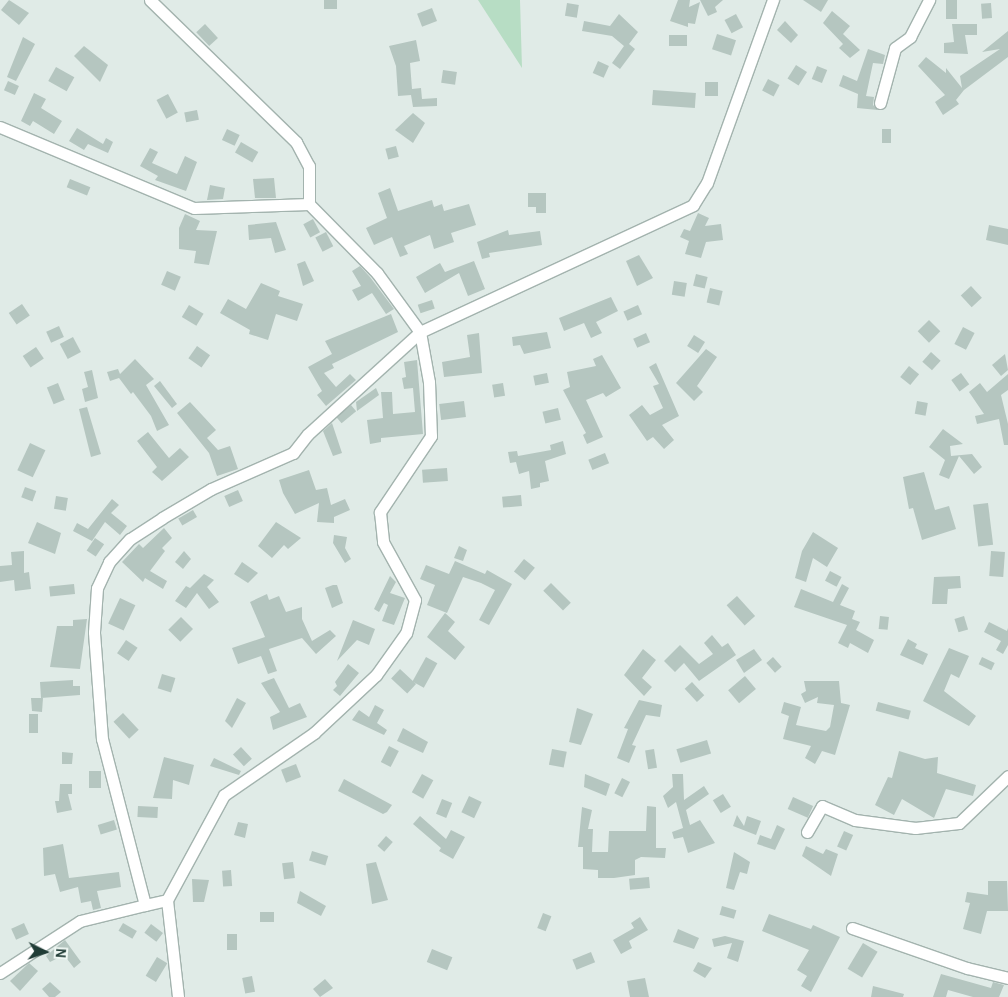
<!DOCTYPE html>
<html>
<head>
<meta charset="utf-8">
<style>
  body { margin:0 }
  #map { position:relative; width:1008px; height:997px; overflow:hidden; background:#e0ebe7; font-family:"Alegreya Sans",sans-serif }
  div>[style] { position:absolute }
  .green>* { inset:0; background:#b7ddc4 }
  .building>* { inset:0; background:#b5c6c0; transform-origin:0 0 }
  .roads { filter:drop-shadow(1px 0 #a3b3ae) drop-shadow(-1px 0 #a3b3ae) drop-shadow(0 1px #a3b3ae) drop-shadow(0 -1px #a3b3ae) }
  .street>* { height:11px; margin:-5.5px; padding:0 5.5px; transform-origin:5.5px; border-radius:5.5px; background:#fff }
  span { translate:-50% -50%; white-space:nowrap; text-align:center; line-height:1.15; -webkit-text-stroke:4px #f0f8f4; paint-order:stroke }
  .north { position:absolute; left:20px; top:927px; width:50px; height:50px; -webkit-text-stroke:4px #f0f8f4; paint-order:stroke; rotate:94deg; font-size:14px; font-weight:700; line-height:20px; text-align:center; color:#203c36 }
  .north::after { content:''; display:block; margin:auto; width:18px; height:22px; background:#203c36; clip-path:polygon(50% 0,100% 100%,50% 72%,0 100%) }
</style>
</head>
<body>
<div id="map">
  <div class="green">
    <i style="clip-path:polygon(478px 0,520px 0,522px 68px)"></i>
  </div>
  <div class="building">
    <i style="clip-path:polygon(9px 0,29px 13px,19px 25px,1px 10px)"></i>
    <i style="left:324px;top:0;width:13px;height:9px"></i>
    <i style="clip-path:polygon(678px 0,690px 0,689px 7px,700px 2px,695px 24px,688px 23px,688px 27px,670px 21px)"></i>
    <i style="clip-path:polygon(700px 0,723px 0,715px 7px,717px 12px,708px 16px)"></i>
    <i style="clip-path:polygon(803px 0,828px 0,821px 12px)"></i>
    <i style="left:946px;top:0;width:11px;height:19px"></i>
    <i style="left:567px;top:3px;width:12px;height:13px;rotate:9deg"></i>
    <i style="left:991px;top:3px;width:15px;height:10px;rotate:86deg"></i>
    <i style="left:432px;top:8px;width:14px;height:16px;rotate:69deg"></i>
    <i style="clip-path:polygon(832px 11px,850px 26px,843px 34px,860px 50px,850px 58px,839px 48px,843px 44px,823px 23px)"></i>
    <i style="clip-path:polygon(619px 14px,638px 32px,629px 44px,635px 49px,620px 69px,612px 63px,624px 46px,612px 36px,582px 31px,584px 21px,610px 26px)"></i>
    <i style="left:736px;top:14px;width:15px;height:13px;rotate:62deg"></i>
    <i style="clip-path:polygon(785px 21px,798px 35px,791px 43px,777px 30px)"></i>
    <i style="left:205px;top:24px;width:19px;height:12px;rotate:47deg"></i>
    <i style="clip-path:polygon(952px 24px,977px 24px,977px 35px,965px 35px,968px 54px,944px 53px,944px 43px,954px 42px)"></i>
    <i style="clip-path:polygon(1008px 31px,1008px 57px,964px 90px,956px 100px,959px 104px,943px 115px,935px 102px,945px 95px,918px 66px,926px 57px,946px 73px,946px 68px,962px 88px,960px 76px,1000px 49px,982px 52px)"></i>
    <i style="left:717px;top:34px;width:20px;height:16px;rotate:18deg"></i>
    <i style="left:687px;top:35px;width:11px;height:18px;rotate:90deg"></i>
    <i style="clip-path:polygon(23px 37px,35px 44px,16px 81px,7px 77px)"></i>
    <i style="clip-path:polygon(416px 40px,420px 61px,410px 63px,412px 89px,421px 88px,422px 99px,437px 98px,437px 106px,413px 107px,411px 95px,398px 96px,396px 66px,389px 46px)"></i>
    <i style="clip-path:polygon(84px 46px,108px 65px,100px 82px,74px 56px)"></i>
    <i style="clip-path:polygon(868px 49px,885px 55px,883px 64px,873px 63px,866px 96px,874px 97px,873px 105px,878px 110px,857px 108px,858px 94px,839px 86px,843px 75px,857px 81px)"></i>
    <i style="left:598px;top:61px;width:12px;height:13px;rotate:24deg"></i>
    <i style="left:796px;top:65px;width:13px;height:16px;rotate:32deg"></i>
    <i style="left:817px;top:66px;width:11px;height:14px;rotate:22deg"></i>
    <i style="left:56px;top:67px;width:21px;height:16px;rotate:29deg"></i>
    <i style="left:443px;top:70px;width:14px;height:13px;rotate:8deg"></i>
    <i style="left:768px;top:79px;width:13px;height:13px;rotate:27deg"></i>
    <i style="left:8px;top:81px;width:12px;height:10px;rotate:24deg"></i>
    <i style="left:705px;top:82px;width:13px;height:14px"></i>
    <i style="left:653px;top:90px;width:43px;height:15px;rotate:4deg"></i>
    <i style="clip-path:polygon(34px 93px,46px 99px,41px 108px,62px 121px,54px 134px,33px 121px,30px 126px,21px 121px)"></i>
    <i style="left:168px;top:94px;width:21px;height:13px;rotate:62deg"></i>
    <i style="left:197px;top:110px;width:10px;height:13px;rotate:79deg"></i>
    <i style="clip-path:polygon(413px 113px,425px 123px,413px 143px,395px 130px)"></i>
    <i style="clip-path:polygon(77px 128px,103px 144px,106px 138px,113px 142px,108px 153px,88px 144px,84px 150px,69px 141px)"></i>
    <i style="left:227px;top:129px;width:14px;height:12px;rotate:25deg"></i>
    <i style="left:882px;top:129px;width:9px;height:14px"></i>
    <i style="left:241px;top:142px;width:20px;height:12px;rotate:30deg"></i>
    <i style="left:396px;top:146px;width:11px;height:11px;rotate:75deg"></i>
    <i style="clip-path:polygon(150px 148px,158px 152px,152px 163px,177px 174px,185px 156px,197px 162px,186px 191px,155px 180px,158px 176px,140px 166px)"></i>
    <i style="clip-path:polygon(274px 178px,276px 198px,255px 198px,253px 179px)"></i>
    <i style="left:70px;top:179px;width:22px;height:9px;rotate:22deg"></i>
    <i style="clip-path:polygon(210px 185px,225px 188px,223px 199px,207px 200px)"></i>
    <i style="clip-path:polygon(390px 188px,398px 211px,432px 200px,434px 207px,442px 204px,444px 211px,469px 204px,476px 225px,451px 233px,454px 242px,434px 249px,430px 235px,404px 246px,408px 254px,400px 257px,392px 237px,374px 245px,366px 228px,387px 218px,378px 193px)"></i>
    <i style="clip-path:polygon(528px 193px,546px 193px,546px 213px,536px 213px,536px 207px,528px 207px)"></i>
    <i style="clip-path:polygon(698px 213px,709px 218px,705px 226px,721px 224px,723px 240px,706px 242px,701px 258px,685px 254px,689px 241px,680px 237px,684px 229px,690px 231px)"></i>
    <i style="clip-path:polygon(185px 214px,200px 221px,196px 230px,217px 231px,209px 265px,194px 263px,196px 251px,179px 249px,179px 228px)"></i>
    <i style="left:313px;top:219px;width:15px;height:11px;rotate:62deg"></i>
    <i style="clip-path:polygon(276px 222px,286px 250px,275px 253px,271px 238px,249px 240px,248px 225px)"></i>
    <i style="clip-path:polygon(989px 225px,1008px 229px,1008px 245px,986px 240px)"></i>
    <i style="clip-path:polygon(508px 230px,509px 235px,540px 231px,542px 245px,489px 253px,490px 257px,482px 259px,477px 242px)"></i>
    <i style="left:326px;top:232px;width:16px;height:12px;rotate:63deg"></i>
    <i style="clip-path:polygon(639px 255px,653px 278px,637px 286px,626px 261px)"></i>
    <i style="clip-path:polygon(305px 261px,314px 281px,303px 286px,297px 264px)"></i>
    <i style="clip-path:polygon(474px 261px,485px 289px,468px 296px,459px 273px,425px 293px,416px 277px,440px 263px,445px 272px)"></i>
    <i style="clip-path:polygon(360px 266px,370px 277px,394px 309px,386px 314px,372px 293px,358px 301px,352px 290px,361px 286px,352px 271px)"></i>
    <i style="left:167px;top:271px;width:15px;height:15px;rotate:23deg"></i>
    <i style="left:696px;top:274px;width:12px;height:12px;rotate:14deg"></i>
    <i style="left:674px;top:281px;width:13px;height:14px;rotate:9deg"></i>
    <i style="clip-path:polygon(261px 283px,280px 291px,278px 296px,303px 304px,297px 321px,276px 314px,268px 340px,249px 334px,250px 330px,220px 313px,228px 299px,246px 309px)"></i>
    <i style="left:971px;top:286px;width:16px;height:14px;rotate:47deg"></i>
    <i style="left:710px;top:288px;width:13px;height:15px;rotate:13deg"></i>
    <i style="clip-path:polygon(611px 297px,618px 311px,596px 322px,602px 333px,591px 338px,584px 323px,564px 331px,559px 318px)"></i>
    <i style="left:432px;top:300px;width:9px;height:15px;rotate:72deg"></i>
    <i style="left:22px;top:304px;width:14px;height:16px;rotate:56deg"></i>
    <i style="left:189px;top:305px;width:17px;height:14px;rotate:31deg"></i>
    <i style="left:638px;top:305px;width:10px;height:16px;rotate:66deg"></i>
    <i style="clip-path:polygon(391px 314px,398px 332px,332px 364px,334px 368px,324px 373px,336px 387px,350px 374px,356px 380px,326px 406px,317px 395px,322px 391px,308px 367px,332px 354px,325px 341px)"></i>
    <i style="left:929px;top:320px;width:16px;height:16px;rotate:45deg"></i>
    <i style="left:59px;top:326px;width:12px;height:14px;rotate:66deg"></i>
    <i style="left:963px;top:327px;width:13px;height:19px;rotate:27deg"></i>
    <i style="clip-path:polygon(547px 332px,551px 348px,524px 354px,520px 345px,513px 346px,512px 337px)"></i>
    <i style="clip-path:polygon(479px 333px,482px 373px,444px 377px,442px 362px,470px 357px,467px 335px)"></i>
    <i style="left:646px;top:333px;width:10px;height:14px;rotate:66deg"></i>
    <i style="left:694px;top:335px;width:13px;height:13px;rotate:32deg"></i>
    <i style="left:73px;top:337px;width:17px;height:15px;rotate:62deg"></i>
    <i style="left:197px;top:346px;width:16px;height:15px;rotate:35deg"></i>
    <i style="left:36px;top:347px;width:14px;height:16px;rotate:56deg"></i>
    <i style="clip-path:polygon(706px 349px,717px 357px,697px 386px,703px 392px,694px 401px,676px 383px)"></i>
    <i style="left:931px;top:352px;width:13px;height:13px;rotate:42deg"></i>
    <i style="clip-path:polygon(1005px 354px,1008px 370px,1001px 376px,992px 365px)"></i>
    <i style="clip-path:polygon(602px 355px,621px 388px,606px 397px,603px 393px,586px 400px,603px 437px,587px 444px,583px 435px,586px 433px,563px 390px,570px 387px,567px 372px,596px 366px,593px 359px)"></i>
    <i style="clip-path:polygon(135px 359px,154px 379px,146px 385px,169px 425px,157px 431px,151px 416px,133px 392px,131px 394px,119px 378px,110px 381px,107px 372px,118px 369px,120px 374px)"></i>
    <i style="clip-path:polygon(417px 360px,423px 434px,381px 438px,381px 442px,370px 444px,367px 420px,383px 418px,381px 392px,392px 392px,393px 414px,415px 412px,413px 388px,404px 389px,402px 378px,406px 377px,404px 362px)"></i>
    <i style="clip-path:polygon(656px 363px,679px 416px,662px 425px,674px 440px,664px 449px,653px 437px,647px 441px,629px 415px,642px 405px,650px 415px,663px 408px,653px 386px,659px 384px,649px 367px)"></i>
    <i style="left:909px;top:366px;width:13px;height:14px;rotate:39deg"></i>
    <i style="clip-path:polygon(92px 370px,98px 398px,85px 402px,82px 389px,88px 387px,84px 372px)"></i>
    <i style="left:547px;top:373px;width:10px;height:14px;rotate:79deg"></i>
    <i style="left:961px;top:373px;width:14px;height:12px;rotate:54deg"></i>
    <i style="clip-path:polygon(1008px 374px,1008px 390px,1001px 395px,1008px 424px,1008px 445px,1004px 445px,999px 419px,977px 424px,975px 416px,984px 414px,969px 392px,980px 383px,987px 392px)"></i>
    <i style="clip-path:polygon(160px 381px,177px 404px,172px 408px,154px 386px)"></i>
    <i style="left:58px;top:383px;width:18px;height:12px;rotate:68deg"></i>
    <i style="left:503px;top:383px;width:13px;height:11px;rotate:81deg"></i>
    <i style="clip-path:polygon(376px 388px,379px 395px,357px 411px,356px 402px)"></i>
    <i style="left:464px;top:401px;width:16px;height:25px;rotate:83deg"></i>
    <i style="left:917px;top:401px;width:11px;height:13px;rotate:10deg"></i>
    <i style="clip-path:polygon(190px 402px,216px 430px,207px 438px,218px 450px,230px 446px,238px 469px,217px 476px,209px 453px,177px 413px)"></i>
    <i style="left:351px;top:405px;width:8px;height:19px;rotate:50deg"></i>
    <i style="clip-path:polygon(87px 407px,101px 454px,91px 457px,79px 409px)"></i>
    <i style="left:558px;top:408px;width:12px;height:16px;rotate:76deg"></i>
    <i style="clip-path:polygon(332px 423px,342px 453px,333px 456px,323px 431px)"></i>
    <i style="clip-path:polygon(943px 429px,963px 444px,950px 446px,951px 456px,972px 454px,982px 467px,974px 474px,959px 456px,949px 479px,939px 475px,945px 460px,929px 447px)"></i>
    <i style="clip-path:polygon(148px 432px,169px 458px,180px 448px,189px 457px,162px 481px,152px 472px,157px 467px,137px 441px)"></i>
    <i style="clip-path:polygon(563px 441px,566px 454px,545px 461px,549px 481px,540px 483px,540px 487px,531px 489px,529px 471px,519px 474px,516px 462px,510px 463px,508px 452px,517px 451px,518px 456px,551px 450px,550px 445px)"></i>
    <i style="left:30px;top:443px;width:17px;height:30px;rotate:25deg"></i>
    <i style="left:605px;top:453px;width:11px;height:18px;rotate:68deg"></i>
    <i style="left:447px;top:468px;width:13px;height:25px;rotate:86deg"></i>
    <i style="clip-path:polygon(309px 470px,316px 490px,327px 488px,331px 505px,345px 499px,350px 510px,334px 517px,334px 523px,317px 522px,319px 503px,295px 514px,283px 493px,279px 480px)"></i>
    <i style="clip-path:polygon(924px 472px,935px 510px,949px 506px,956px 529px,922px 540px,913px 508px,909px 509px,903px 477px)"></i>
    <i style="left:25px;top:487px;width:12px;height:11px;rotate:20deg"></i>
    <i style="left:238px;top:490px;width:12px;height:15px;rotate:66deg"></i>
    <i style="left:521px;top:495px;width:11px;height:19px;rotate:85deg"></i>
    <i style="left:56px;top:496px;width:12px;height:13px;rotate:9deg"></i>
    <i style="clip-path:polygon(112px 499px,119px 505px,111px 513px,127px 526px,120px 535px,105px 522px,92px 541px,73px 531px,77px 523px,88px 529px)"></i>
    <i style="left:988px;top:503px;width:42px;height:15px;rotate:83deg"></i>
    <i style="left:193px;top:510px;width:8px;height:17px;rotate:60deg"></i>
    <i style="clip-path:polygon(37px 522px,61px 533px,55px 554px,28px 543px)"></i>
    <i style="clip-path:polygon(276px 522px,301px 538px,288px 549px,284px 545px,272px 558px,258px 546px)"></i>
    <i style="clip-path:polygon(164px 528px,172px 538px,162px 548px,165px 551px,150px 571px,167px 581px,163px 589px,145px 578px,143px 582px,122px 562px,139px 544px,143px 548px)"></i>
    <i style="clip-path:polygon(813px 532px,838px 548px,827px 567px,813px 558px,806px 582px,795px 578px,802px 551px)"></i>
    <i style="clip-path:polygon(334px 535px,347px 537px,345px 548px,351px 559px,345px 563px,333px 543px)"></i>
    <i style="left:95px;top:538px;width:11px;height:15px;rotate:34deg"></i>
    <i style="clip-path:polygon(459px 546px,467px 550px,463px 561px,454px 558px)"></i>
    <i style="clip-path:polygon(24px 551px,24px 573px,29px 572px,31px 589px,15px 591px,14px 580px,0 582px,0 566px,12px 565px,11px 552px)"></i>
    <i style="clip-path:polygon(184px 551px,191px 559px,183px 569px,175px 562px)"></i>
    <i style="left:991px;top:551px;width:14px;height:25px;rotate:4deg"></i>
    <i style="left:524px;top:559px;width:14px;height:16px;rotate:39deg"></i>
    <i style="clip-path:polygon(455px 561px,485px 574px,487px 570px,512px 584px,489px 625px,479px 620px,495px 590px,481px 583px,463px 577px,447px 613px,427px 605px,435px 585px,420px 579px,426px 565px,449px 574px)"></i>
    <i style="clip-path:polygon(242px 562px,258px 573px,248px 583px,234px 574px)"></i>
    <i style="left:830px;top:571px;width:13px;height:11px;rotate:27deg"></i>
    <i style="clip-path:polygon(204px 574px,214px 580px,207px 587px,219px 602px,209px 609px,197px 593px,186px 608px,175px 601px,186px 586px,190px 588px)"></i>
    <i style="clip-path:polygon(390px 576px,396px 582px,390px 593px,405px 598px,394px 625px,382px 621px,388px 605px,384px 603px,379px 612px,374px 609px)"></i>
    <i style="clip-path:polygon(960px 576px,961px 588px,948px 589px,947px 604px,932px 604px,934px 577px)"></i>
    <i style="left:551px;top:583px;width:28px;height:11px;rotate:45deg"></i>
    <i style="left:74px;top:584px;width:10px;height:25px;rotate:84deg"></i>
    <i style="clip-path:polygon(842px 584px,849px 588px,840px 605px,855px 611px,852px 619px,860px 622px,856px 630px,874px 640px,868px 653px,850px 643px,848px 648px,838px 643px,847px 625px,794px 607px,801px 589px,833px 602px)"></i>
    <i style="clip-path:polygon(333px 585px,337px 585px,343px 603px,332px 608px,325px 588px)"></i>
    <i style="clip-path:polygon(267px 594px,269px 600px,279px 596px,286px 612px,302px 607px,302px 619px,312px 641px,330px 630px,336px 636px,316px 654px,302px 638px,269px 649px,277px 671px,268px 674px,261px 656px,238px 664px,232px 648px,265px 637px,250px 602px)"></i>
    <i style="left:737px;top:596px;width:27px;height:14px;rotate:48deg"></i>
    <i style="left:120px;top:598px;width:17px;height:28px;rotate:25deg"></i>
    <i style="clip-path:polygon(445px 613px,455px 622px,448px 631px,465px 647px,455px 660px,427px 637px)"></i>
    <i style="left:880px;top:616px;width:9px;height:13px;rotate:6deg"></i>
    <i style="left:964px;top:616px;width:14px;height:10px;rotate:73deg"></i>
    <i style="left:181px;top:617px;width:17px;height:18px;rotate:45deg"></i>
    <i style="clip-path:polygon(87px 619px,80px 669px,50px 667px,57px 626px,73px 626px,73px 620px)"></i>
    <i style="clip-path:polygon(353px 620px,375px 629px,369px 645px,357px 640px,337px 661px)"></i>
    <i style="clip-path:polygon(989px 622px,1007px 631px,1008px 628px,1008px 645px,1003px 654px,996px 650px,1001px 641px,984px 632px)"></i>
    <i style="clip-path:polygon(712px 635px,722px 647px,728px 643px,736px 655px,699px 681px,684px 663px,675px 672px,664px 661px,680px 645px,699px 664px,713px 654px,704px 643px)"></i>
    <i style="clip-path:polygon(908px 639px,917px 644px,915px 648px,928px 654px,923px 665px,900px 655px)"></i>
    <i style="left:126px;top:640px;width:14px;height:16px;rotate:34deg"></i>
    <i style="clip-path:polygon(949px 648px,969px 656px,959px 678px,951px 674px,944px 691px,976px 716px,969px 726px,923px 701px)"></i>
    <i style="clip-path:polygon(643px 649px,656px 660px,642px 678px,652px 687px,644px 696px,624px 675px)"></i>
    <i style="clip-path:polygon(754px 649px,762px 660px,744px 673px,736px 660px)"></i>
    <i style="left:426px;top:657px;width:13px;height:28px;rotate:29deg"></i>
    <i style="left:773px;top:657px;width:13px;height:9px;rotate:48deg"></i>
    <i style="left:982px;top:657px;width:14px;height:8px;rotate:25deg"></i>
    <i style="clip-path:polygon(348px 664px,359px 673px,340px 696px,333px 690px,337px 686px,335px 682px)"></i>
    <i style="left:400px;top:669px;width:22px;height:13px;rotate:43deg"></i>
    <i style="left:162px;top:674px;width:14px;height:15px;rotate:17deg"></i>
    <i style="left:745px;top:676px;width:17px;height:22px;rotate:50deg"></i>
    <i style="clip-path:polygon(274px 678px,289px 708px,300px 703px,307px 717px,273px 730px,270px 717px,280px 712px,261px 683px)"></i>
    <i style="clip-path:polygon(73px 680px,73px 686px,80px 686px,80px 695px,41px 698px,40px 682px)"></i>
    <i style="clip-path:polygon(804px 681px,839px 681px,841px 703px,850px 705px,835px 755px,822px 751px,815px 764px,805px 758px,811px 746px,783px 739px,789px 716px,781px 713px,784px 702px,801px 707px,796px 725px,826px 731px,830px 727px,834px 705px,817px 703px,818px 697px,805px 703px,801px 694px,806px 691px)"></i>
    <i style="left:692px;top:682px;width:18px;height:10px;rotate:47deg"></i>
    <i style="clip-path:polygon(31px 698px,43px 698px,42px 712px,32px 711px)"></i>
    <i style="clip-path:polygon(237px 698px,246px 703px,232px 728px,225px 721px)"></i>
    <i style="clip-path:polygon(639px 700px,662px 705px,660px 717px,646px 715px,632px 745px,636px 746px,629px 763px,617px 758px,628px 729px,624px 728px)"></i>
    <i style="left:878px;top:702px;width:34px;height:9px;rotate:15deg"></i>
    <i style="clip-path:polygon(375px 705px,384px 710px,377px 723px,387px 730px,384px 735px,352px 720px,359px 710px,369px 717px)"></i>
    <i style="clip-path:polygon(577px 708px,593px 714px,581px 745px,569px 742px)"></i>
    <i style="left:123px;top:713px;width:23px;height:13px;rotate:47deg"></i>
    <i style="left:29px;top:714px;width:9px;height:19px"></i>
    <i style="clip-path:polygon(403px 728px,428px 742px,423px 753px,397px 741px)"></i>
    <i style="left:707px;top:740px;width:14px;height:32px;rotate:73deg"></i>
    <i style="left:389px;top:746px;width:11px;height:18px;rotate:27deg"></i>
    <i style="left:241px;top:747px;width:16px;height:11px;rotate:47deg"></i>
    <i style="left:552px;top:749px;width:15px;height:16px;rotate:11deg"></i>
    <i style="left:654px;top:749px;width:19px;height:9px;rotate:81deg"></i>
    <i style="clip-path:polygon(899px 751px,925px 759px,938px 757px,937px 773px,976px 785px,973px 796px,946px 789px,934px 818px,902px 799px,894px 815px,875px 805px,888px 777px,892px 778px)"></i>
    <i style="clip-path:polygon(62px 752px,73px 753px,72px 764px,62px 764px)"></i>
    <i style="clip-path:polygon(164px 757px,194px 765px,189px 785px,173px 780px,172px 799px,153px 798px)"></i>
    <i style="clip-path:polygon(214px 758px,241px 771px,239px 775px,210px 766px)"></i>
    <i style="left:296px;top:764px;width:14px;height:16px;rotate:69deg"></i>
    <i style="left:89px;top:771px;width:12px;height:17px"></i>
    <i style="left:422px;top:774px;width:13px;height:21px;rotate:29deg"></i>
    <i style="clip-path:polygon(585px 774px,610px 784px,606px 796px,584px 787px)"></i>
    <i style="clip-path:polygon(672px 774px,683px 774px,684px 800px,704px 786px,709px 794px,686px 810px,690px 825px,700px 820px,715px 843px,688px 853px,683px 837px,674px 839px,672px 832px,683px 828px,676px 802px,668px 808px,663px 796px,673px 787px)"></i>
    <i style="left:622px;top:778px;width:9px;height:17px;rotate:27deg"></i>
    <i style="clip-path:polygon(344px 779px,392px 805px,387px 812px,383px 814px,338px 791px)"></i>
    <i style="clip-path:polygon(60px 784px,72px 784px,72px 794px,68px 794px,72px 810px,57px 813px,55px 801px,59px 801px)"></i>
    <i style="left:723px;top:794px;width:15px;height:12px;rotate:58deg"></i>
    <i style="left:469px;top:796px;width:14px;height:18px;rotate:25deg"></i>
    <i style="left:793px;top:797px;width:22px;height:13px;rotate:24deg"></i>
    <i style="left:442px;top:799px;width:11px;height:16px;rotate:22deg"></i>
    <i style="left:138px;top:806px;width:20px;height:11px;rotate:3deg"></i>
    <i style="clip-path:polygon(647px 806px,656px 807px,656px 848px,666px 848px,665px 858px,641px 857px,635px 860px,635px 875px,614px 878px,598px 878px,598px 870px,583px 869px,583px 847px,578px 847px,582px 807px,592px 810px,588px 829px,593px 829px,592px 852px,608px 852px,609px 831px,646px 831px)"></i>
    <i style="clip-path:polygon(737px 815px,744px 826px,747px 816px,761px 821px,756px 835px,733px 826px)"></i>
    <i style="clip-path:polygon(420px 816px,446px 839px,451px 830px,465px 837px,453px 859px,439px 851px,441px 848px,413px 824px)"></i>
    <i style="left:114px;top:820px;width:10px;height:17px;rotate:73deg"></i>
    <i style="clip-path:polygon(238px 822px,248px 824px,245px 838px,234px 835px)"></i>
    <i style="clip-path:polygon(777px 825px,785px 829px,775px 850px,757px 844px,760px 835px,771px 839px)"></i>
    <i style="left:844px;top:831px;width:10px;height:17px;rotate:24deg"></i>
    <i style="left:386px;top:836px;width:9px;height:13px;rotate:41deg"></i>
    <i style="clip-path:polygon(63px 844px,69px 878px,119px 872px,121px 887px,97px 891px,101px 908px,93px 910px,91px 901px,81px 903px,78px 887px,60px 892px,55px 874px,44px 876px,43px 848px)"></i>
    <i style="clip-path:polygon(806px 846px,823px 854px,826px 849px,838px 854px,831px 876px,802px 856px)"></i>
    <i style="left:312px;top:851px;width:17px;height:10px;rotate:17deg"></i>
    <i style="clip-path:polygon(734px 852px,750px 862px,747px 874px,740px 872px,734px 890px,726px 888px)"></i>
    <i style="left:293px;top:862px;width:16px;height:11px;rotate:83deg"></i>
    <i style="clip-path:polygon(376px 862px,388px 900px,372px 904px,366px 864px)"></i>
    <i style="left:231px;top:870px;width:16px;height:9px;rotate:86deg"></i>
    <i style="left:649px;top:877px;width:11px;height:20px;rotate:85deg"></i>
    <i style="clip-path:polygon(192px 879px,209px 880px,204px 902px,193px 902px)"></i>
    <i style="clip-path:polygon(988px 881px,1007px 881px,1008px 911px,987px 911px,981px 934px,963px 929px,970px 903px,965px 902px,967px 892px,988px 895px)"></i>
    <i style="clip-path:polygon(300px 891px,326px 906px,321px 916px,297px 903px)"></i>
    <i style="left:722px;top:906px;width:15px;height:9px;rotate:16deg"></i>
    <i style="left:260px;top:912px;width:14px;height:10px"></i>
    <i style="left:543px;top:913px;width:9px;height:16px;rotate:21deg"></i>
    <i style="clip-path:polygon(769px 914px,811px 929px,813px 925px,840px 937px,811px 992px,801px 986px,807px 976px,797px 970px,809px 950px,762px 931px)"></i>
    <i style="clip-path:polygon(640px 917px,648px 930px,629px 941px,632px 948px,621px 954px,613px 940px,634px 928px,631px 923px)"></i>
    <i style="left:24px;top:923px;width:12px;height:14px;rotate:66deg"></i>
    <i style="left:123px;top:923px;width:16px;height:9px;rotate:30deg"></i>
    <i style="left:151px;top:924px;width:15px;height:11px;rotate:37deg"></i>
    <i style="clip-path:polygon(678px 929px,699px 938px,694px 949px,673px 942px)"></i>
    <i style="left:227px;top:934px;width:10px;height:16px"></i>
    <i style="clip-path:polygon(725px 936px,744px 941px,738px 962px,727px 958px,732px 943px,714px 947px,712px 939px)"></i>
    <i style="clip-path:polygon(65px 940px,81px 962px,74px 968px,64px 955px,50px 962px,46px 956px)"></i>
    <i style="left:863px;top:943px;width:17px;height:30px;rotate:31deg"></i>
    <i style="left:432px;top:949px;width:22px;height:14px;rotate:22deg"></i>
    <i style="left:591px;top:952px;width:11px;height:20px;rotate:68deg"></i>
    <i style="left:157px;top:957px;width:12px;height:22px;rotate:31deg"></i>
    <i style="clip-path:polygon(698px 962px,712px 968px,705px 978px,693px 971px)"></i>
    <i style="clip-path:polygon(29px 963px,38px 971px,20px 991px,10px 981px)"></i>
    <i style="clip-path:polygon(941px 974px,991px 988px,993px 982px,1004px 985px,999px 997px,973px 997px,948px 990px,946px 997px,933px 997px)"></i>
    <i style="left:252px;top:976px;width:16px;height:10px;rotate:79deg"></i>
    <i style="clip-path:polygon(645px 978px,649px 997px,630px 997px,627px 981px)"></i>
    <i style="clip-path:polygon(325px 979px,333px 988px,320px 997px,313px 989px)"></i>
    <i style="clip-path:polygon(50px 982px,61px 992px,55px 997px,49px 997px,42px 989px)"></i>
    <i style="clip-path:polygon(873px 986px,904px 994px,903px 997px,871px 997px)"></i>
  </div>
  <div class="roads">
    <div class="street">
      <i style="left:150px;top:0;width:204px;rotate:44.2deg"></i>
      <i style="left:296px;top:142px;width:27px;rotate:62deg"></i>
      <i style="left:309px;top:166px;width:38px;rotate:90deg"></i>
      <i style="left:880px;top:103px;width:57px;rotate:-74.7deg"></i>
      <i style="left:895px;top:48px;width:19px;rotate:-36deg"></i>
      <i style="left:910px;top:37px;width:42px;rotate:-62.8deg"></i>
      <i style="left:0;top:127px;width:210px;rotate:22.7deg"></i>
      <i style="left:194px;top:208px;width:115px;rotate:-2deg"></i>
      <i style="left:309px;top:204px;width:97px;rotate:45.4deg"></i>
      <i style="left:377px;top:273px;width:73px;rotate:53.9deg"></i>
      <i style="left:420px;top:332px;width:51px;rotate:79.8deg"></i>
      <i style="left:429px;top:382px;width:54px;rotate:87.9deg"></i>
      <i style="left:431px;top:436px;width:92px;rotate:123.9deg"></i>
      <i style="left:380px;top:512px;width:30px;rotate:84deg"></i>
      <i style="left:383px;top:542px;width:66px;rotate:61.1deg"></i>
      <i style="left:415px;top:600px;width:34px;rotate:105deg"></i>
      <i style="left:406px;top:633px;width:52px;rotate:125.5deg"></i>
      <i style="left:376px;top:675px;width:85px;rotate:136.9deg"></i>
      <i style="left:314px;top:733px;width:109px;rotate:145.4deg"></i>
      <i style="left:224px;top:795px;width:119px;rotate:118.5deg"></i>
      <i style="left:167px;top:900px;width:23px;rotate:167deg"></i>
      <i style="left:807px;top:832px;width:30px;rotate:-60deg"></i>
      <i style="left:822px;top:806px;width:36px;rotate:23deg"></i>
      <i style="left:855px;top:820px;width:61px;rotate:7.6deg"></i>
      <i style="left:915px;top:828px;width:44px;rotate:-6.5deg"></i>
      <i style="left:959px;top:823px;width:68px;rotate:-43.8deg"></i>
      <i style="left:167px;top:900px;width:98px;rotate:83.5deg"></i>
      <i style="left:852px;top:928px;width:122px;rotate:19.2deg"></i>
      <i style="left:967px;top:968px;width:42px;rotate:13.7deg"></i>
      <i style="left:0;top:973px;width:95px;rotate:-33deg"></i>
      <i style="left:80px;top:921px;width:67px;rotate:-13.8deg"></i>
      <i style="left:145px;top:905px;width:171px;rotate:-104.5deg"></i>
      <i style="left:102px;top:739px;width:107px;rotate:-94.3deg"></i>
      <i style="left:94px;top:632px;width:44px;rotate:-86.1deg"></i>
      <i style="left:97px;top:588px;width:29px;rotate:-65deg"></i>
      <i style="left:109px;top:562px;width:31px;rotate:-48deg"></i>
      <i style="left:130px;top:539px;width:38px;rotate:-33deg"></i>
      <i style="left:162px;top:518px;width:57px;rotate:-30.6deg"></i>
      <i style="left:211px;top:489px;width:90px;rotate:-23.7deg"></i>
      <i style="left:293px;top:453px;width:24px;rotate:-52deg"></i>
      <i style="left:308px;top:434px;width:151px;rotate:-42.3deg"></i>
      <i style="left:420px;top:332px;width:301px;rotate:-24.9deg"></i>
      <i style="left:693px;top:205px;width:26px;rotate:-58deg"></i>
      <i style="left:707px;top:183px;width:195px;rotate:-70.2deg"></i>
    </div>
  </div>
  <div class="north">N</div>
</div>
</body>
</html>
